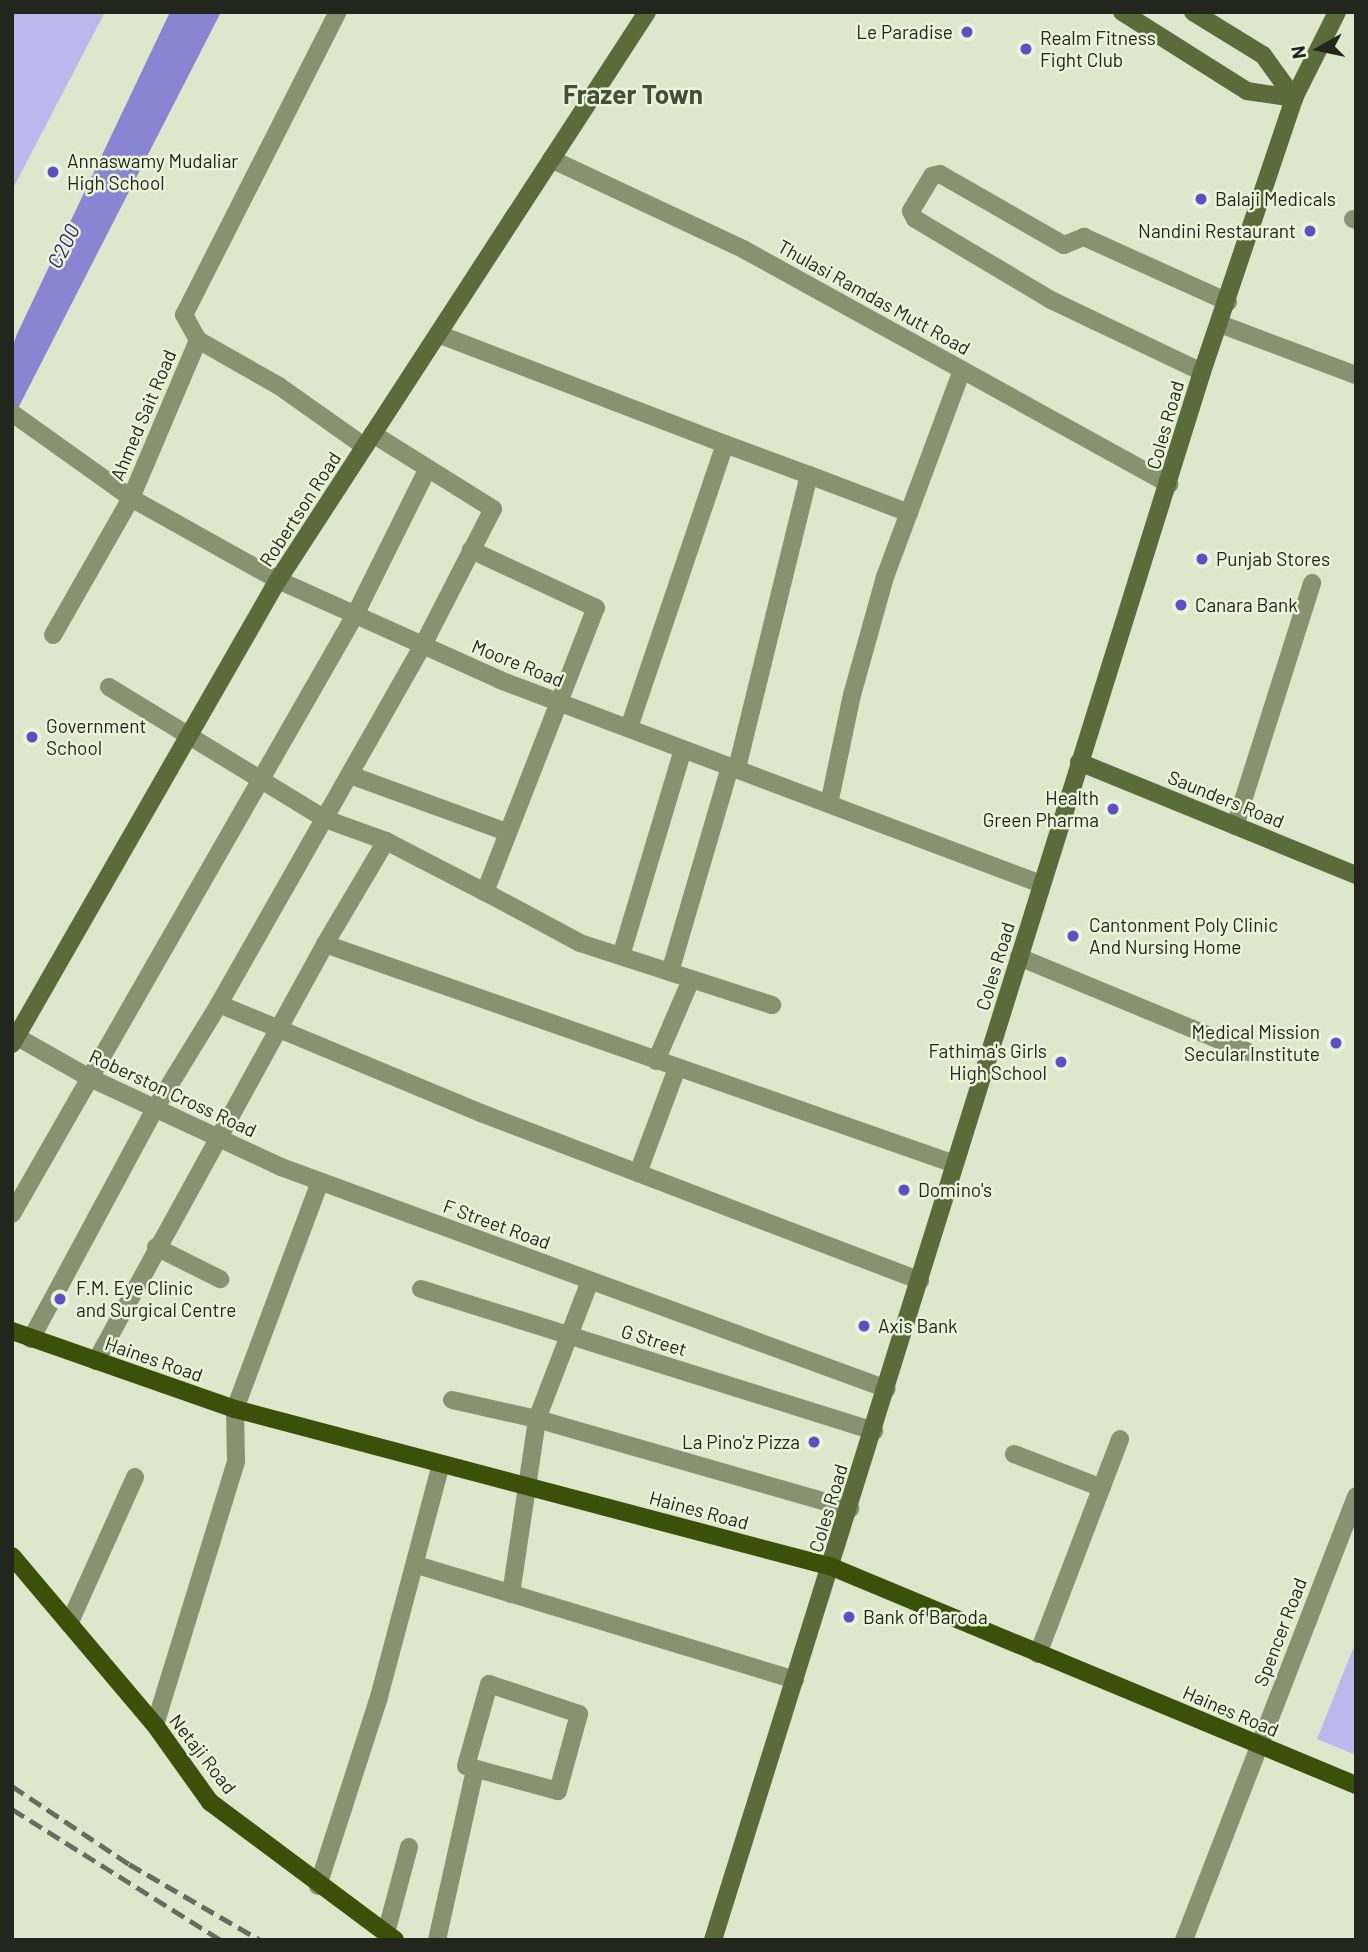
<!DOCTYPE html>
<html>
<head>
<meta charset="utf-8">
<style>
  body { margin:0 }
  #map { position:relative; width:1368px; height:1952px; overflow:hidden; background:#dce7cc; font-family:Barlow,sans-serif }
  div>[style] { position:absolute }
  .green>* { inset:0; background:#bab9ed }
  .water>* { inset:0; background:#8885d2 }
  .street>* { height:18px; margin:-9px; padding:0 9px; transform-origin:9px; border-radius:9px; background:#859371 }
  .secondary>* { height:18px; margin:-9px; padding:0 9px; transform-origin:9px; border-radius:9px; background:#596c3a }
  .primary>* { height:18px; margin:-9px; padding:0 9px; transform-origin:9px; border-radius:9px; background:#3b5008 }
  .rail>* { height:5px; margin-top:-2.5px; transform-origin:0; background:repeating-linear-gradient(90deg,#676d5d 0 14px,transparent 0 21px) }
  .dots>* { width:19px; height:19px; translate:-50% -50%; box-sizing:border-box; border:4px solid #e9f5d9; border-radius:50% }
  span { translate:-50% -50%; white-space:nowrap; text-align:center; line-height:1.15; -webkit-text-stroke:5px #e9f5d9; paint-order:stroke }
  .poi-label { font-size:19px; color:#22261c }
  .right { translate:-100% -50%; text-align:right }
  .left { translate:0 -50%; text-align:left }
  .street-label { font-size:19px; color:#22261c }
  .water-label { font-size:21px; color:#311e78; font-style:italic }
  .district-label { font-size:26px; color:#454e37; font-weight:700 }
  .frame { position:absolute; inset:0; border:14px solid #22261c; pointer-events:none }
  .north { position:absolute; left:1284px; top:14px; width:70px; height:70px; -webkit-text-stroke:5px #e9f5d9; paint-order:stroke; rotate:261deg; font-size:19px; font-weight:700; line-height:28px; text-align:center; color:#22261c }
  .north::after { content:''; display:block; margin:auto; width:24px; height:32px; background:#22261c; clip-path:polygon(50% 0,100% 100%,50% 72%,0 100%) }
</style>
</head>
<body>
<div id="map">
  <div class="green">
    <i style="clip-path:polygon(12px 12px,105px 12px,12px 190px)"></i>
    <i style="clip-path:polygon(1356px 1641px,1356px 1755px,1317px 1739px)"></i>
  </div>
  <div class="water">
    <i style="clip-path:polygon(170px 12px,221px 12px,12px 420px,12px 348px,17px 334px)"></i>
  </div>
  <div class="street">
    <i style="left:551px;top:159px;width:212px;rotate:25.1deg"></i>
    <i style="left:743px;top:249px;width:487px;rotate:28.9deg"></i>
    <i style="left:1353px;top:219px;width:3px;rotate:18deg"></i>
    <i style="left:1220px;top:324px;width:145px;rotate:20.6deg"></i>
    <i style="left:438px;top:334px;width:307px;rotate:21deg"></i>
    <i style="left:725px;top:444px;width:300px;rotate:108.7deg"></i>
    <i style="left:198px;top:340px;width:93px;rotate:29.6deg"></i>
    <i style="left:279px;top:386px;width:105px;rotate:35.3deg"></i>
    <i style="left:1202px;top:372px;width:167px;rotate:-154.5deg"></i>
    <i style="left:1051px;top:300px;width:158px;rotate:-149.2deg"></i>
    <i style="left:915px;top:219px;width:9px;rotate:-117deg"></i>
    <i style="left:911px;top:211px;width:41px;rotate:-59deg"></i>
    <i style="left:932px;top:176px;width:8px;rotate:-14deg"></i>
    <i style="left:940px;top:174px;width:143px;rotate:29.8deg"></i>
    <i style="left:1064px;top:245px;width:22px;rotate:-22deg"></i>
    <i style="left:1084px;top:237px;width:158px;rotate:24.3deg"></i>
    <i style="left:12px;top:413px;width:146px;rotate:35.5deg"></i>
    <i style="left:131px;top:498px;width:168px;rotate:29.2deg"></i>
    <i style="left:278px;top:580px;width:243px;rotate:24.2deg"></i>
    <i style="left:500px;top:680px;width:578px;rotate:20.66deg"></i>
    <i style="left:725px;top:444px;width:90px;rotate:20.3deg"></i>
    <i style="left:809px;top:475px;width:303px;rotate:103.8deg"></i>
    <i style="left:809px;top:475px;width:107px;rotate:20.8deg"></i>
    <i style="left:53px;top:635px;width:158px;rotate:-60.3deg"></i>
    <i style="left:131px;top:498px;width:172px;rotate:-67deg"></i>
    <i style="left:198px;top:340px;width:29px;rotate:-119deg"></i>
    <i style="left:184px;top:315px;width:340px;rotate:-63.1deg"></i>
    <i style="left:109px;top:687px;width:253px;rotate:31.4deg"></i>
    <i style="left:325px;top:819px;width:65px;rotate:19.8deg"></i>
    <i style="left:386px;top:841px;width:120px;rotate:120.6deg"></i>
    <i style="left:325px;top:944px;width:667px;rotate:19.25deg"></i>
    <i style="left:350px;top:775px;width:167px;rotate:20deg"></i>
    <i style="left:829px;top:804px;width:111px;rotate:-78.1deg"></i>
    <i style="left:852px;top:695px;width:123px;rotate:-74.4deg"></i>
    <i style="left:885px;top:577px;width:221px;rotate:-69.6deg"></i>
    <i style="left:1235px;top:826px;width:255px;rotate:-72.4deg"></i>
    <i style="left:386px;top:841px;width:111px;rotate:27.3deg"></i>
    <i style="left:485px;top:892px;width:305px;rotate:-68.7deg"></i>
    <i style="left:596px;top:608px;width:138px;rotate:-155.1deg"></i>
    <i style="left:485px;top:892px;width:108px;rotate:28.2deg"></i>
    <i style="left:580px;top:943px;width:202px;rotate:17.9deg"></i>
    <i style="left:621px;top:956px;width:216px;rotate:-73.3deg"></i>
    <i style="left:1019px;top:957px;width:248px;rotate:22.5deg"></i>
    <i style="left:670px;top:972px;width:214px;rotate:-73.7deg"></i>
    <i style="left:219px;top:1004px;width:413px;rotate:-60.4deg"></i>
    <i style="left:423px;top:645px;width:153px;rotate:-62.8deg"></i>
    <i style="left:493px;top:509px;width:142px;rotate:-148deg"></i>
    <i style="left:12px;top:1034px;width:87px;rotate:29.5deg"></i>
    <i style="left:88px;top:1077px;width:213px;rotate:25deg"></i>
    <i style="left:281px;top:1167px;width:645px;rotate:20.12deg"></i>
    <i style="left:656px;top:1061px;width:86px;rotate:-66.7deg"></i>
    <i style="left:638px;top:1173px;width:112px;rotate:-69.6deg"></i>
    <i style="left:12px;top:1214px;width:690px;rotate:-60.2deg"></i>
    <i style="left:355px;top:615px;width:162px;rotate:-63.6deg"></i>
    <i style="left:156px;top:1247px;width:72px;rotate:26.6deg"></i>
    <i style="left:421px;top:1289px;width:475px;rotate:17.4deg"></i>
    <i style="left:31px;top:1339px;width:264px;rotate:-61.7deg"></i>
    <i style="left:156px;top:1107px;width:121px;rotate:-58.5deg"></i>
    <i style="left:219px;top:1004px;width:284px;rotate:22.6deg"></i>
    <i style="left:481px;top:1113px;width:470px;rotate:20.9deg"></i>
    <i style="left:96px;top:1361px;width:476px;rotate:-61.2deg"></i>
    <i style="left:452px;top:1400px;width:87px;rotate:12.6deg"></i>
    <i style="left:537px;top:1419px;width:326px;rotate:16deg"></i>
    <i style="left:1014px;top:1454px;width:94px;rotate:21.1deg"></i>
    <i style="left:417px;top:1565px;width:395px;rotate:16.9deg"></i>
    <i style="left:511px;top:1594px;width:177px;rotate:-81.5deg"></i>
    <i style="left:537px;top:1419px;width:148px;rotate:-69deg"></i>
    <i style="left:69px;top:1624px;width:161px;rotate:-65.8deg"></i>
    <i style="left:1038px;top:1654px;width:230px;rotate:-69.1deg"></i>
    <i style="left:489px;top:1684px;width:95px;rotate:18.4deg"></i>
    <i style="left:579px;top:1714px;width:80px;rotate:105.3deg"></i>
    <i style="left:558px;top:1791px;width:95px;rotate:-164.8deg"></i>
    <i style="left:466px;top:1766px;width:85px;rotate:-74.3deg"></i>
    <i style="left:155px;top:1725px;width:276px;rotate:-72.9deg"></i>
    <i style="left:236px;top:1461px;width:52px;rotate:-91.1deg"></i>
    <i style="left:235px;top:1409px;width:242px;rotate:-69.5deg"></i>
    <i style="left:318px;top:1886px;width:199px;rotate:-72.1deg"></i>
    <i style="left:379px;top:1697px;width:241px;rotate:-75.1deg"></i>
    <i style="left:386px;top:1933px;width:89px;rotate:-75deg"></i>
    <i style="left:437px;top:1940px;width:174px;rotate:-77.4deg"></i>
    <i style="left:1184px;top:1940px;width:476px;rotate:-68.8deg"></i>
  </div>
  <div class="secondary">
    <i style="left:1122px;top:12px;width:148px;rotate:32.3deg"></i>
    <i style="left:1247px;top:91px;width:48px;rotate:8.5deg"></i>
    <i style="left:1193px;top:12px;width:82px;rotate:31.6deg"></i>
    <i style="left:1263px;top:55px;width:53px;rotate:54.2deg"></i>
    <i style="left:1079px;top:762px;width:299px;rotate:22.2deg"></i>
    <i style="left:12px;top:1044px;width:535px;rotate:-60.18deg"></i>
    <i style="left:278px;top:580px;width:677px;rotate:-56.99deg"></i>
    <i style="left:713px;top:1940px;width:1642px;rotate:-72.68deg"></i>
    <i style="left:1202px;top:372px;width:289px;rotate:-71.4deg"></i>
    <i style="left:1294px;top:98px;width:96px;rotate:-63.4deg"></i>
  </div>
  <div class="primary">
    <i style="left:12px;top:1331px;width:236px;rotate:19.3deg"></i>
    <i style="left:235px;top:1409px;width:618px;rotate:14.82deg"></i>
    <i style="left:832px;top:1567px;width:568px;rotate:22.59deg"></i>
    <i style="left:12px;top:1556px;width:221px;rotate:49.8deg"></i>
    <i style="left:155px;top:1725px;width:95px;rotate:54.5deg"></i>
    <i style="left:210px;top:1802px;width:231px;rotate:36.7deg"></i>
  </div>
  <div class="rail">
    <i style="left:12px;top:1786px;width:141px;rotate:33.7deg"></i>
    <i style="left:129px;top:1864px;width:151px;rotate:30.1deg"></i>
    <i style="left:12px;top:1809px;width:247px;rotate:32.1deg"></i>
  </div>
  <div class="dots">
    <i style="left:967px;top:32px;background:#604ec7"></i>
    <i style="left:1026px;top:49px;background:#604ec7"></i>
    <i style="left:53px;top:172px;background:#604ec7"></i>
    <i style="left:1201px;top:199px;background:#604ec7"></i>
    <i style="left:1310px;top:231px;background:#604ec7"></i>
    <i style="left:1202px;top:559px;background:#604ec7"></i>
    <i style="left:1181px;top:605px;background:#604ec7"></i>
    <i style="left:32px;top:737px;background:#604ec7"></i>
    <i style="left:1113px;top:809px;background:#604ec7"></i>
    <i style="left:1073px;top:936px;background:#604ec7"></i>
    <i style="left:1336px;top:1043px;background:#604ec7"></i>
    <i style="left:1061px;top:1062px;background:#604ec7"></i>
    <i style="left:904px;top:1190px;background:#604ec7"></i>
    <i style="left:60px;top:1299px;background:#604ec7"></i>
    <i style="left:864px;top:1326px;background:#604ec7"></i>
    <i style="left:814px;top:1442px;background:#604ec7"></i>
    <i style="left:849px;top:1617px;background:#604ec7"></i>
  </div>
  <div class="poi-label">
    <span class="right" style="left:953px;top:32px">Le Paradise</span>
    <span class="left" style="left:1040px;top:49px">Realm Fitness<br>Fight Club</span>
    <span class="left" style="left:67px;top:172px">Annaswamy Mudaliar<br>High School</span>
    <span class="left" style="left:1215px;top:199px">Balaji Medicals</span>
    <span class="right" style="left:1296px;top:231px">Nandini Restaurant</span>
    <span class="left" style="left:1216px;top:559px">Punjab Stores</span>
    <span class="left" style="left:1195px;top:605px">Canara Bank</span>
    <span class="left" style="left:46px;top:737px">Government<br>School</span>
    <span class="right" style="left:1099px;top:809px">Health<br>Green Pharma</span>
    <span class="left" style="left:1089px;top:936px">Cantonment Poly Clinic<br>And Nursing Home</span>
    <span class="right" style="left:1320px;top:1043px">Medical Mission<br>Secular Institute</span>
    <span class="right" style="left:1047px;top:1062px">Fathima's Girls<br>High School</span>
    <span class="left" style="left:918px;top:1190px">Domino's</span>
    <span class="left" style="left:76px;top:1299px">F.M. Eye Clinic<br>and Surgical Centre</span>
    <span class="left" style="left:878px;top:1326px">Axis Bank</span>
    <span class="right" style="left:800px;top:1442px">La Pino'z Pizza</span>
    <span class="left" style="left:863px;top:1617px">Bank of Baroda</span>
  </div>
  <div class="street-label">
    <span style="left:874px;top:297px;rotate:29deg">Thulasi Ramdas Mutt Road</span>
    <span style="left:143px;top:415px;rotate:-67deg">Ahmed Sait Road</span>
    <span style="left:1165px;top:425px;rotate:-74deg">Coles Road</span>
    <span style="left:300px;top:509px;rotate:-57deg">Robertson Road</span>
    <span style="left:518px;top:663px;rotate:22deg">Moore Road</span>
    <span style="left:1226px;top:799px;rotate:22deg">Saunders Road</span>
    <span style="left:995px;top:966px;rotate:-73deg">Coles Road</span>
    <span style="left:173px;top:1093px;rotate:25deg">Roberston Cross Road</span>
    <span style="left:497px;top:1224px;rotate:20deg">F Street Road</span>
    <span style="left:654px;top:1340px;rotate:17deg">G Street</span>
    <span style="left:154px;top:1359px;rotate:19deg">Haines Road</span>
    <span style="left:828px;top:1508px;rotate:-73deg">Coles Road</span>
    <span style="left:699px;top:1510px;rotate:15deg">Haines Road</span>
    <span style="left:1280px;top:1632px;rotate:-69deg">Spencer Road</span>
    <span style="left:1231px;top:1711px;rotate:23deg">Haines Road</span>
    <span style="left:203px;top:1754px;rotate:52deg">Netaji Road</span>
  </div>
  <div class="water-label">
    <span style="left:63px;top:246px;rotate:-63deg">C200</span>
  </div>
  <div class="district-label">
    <span style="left:633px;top:94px">Frazer Town</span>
  </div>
  <div class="frame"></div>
  <div class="north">N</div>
</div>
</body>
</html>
